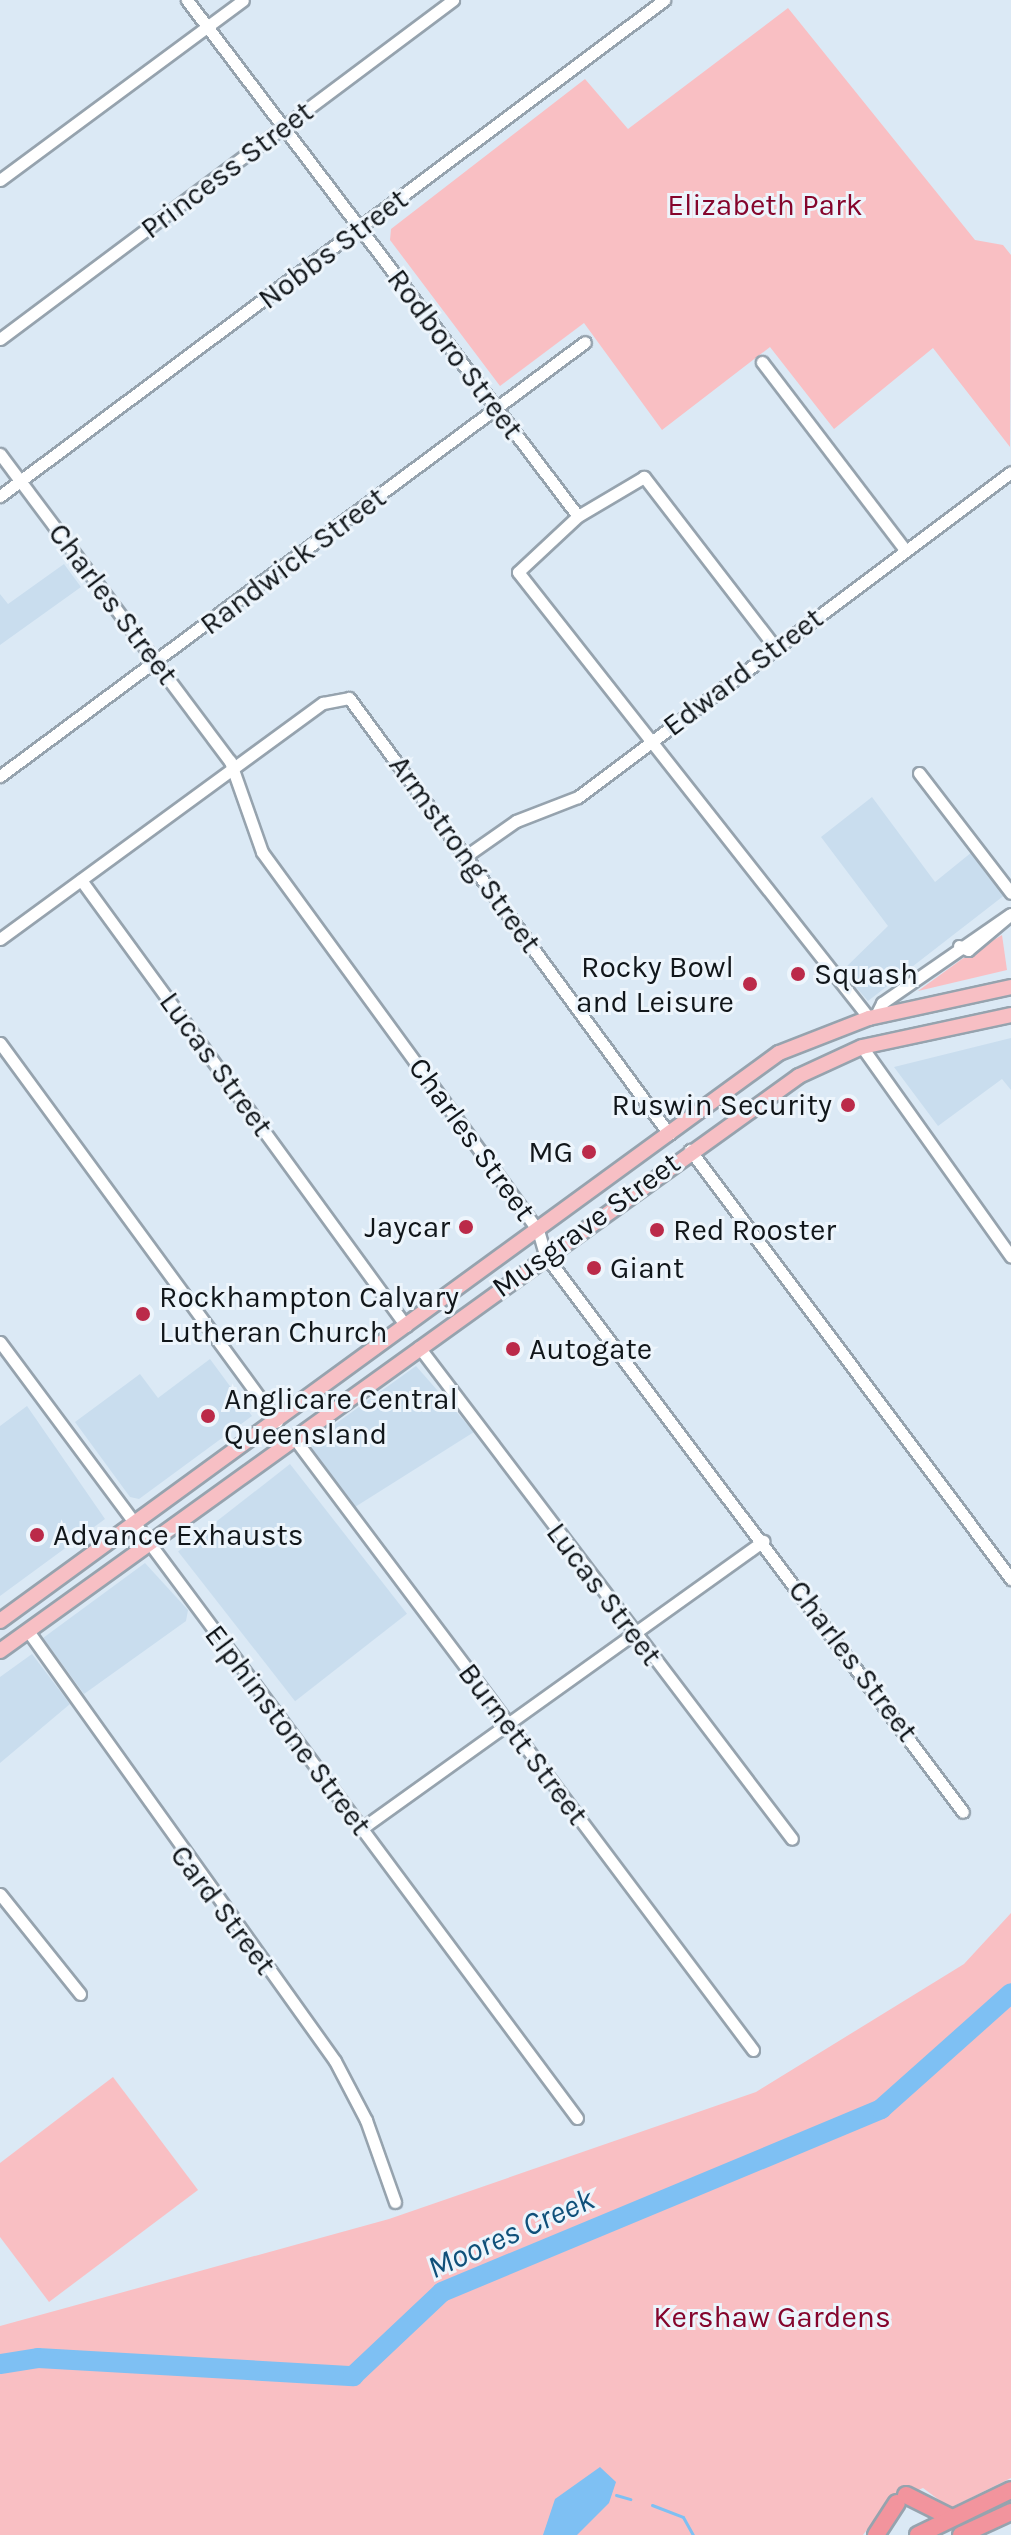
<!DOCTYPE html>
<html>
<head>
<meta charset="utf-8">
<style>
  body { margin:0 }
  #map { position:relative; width:1011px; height:2535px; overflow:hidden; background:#dbe9f5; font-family:Karla,sans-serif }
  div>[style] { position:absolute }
  .built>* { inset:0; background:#c9ddee; transform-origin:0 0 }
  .green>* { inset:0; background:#f9bfc3 }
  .water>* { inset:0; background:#7ec0f3 }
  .stream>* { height:3px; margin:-1.5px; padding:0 1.5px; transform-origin:1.5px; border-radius:1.5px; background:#7ec0f3 }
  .river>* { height:20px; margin:-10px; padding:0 10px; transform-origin:10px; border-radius:10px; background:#7ec0f3 }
  .roads { filter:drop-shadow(2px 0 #96a3ae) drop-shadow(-2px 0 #96a3ae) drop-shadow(0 2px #96a3ae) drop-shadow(0 -2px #96a3ae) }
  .minor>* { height:11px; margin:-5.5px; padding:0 5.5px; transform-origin:5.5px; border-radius:5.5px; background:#fff }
  .major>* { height:14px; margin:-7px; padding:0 7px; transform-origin:7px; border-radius:7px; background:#f7bfc4 }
  .highway>* { height:16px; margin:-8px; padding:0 8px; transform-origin:8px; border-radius:8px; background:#f2949d }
  .dots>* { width:22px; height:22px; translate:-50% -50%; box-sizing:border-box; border:4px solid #edf5fc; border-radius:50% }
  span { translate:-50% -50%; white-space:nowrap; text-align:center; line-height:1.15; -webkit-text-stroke:6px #edf5fc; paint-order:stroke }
  .street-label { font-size:30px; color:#11161a }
  .park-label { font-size:30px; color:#85052c }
  .poi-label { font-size:30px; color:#11161a }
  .right { translate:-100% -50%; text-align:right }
  .left { translate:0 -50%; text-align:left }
  .water-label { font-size:32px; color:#0f507a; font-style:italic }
</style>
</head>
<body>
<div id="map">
  <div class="built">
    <i style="clip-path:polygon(64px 564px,81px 587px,0 645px,0 594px,8px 604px)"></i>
    <i style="clip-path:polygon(872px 797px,935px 882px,972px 852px,1006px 894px,868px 1001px,842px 971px,888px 926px,821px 837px)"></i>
    <i style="clip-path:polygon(1011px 1038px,1011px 1090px,1002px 1079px,938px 1126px,894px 1067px)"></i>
    <i style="clip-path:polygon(210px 1359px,252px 1416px,139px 1499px,130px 1497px,75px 1422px,140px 1374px,158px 1398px)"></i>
    <i style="clip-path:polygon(416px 1366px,474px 1432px,355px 1507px,312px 1451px,313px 1440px)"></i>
    <i style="clip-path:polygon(27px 1406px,105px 1519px,0 1596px,0 1426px)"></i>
    <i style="left:290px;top:1464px;width:190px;height:142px;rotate:52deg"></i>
    <i style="clip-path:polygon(145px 1563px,188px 1610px,186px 1621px,84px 1694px,43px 1638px)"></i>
    <i style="clip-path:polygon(32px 1654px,70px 1704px,0 1763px,0 1677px)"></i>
  </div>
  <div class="green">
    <i style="clip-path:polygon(788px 8px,975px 240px,1003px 245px,1011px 255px,1010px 447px,933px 348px,834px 429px,770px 347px,662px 430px,584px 323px,500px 386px,390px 240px,391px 229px,585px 79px,628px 129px)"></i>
    <i style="clip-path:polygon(1002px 935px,1007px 970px,918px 991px,962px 959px)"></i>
    <i style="clip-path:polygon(1011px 1913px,1011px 2478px,950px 2508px,923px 2488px,887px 2503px,863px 2535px,0 2535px,0 2326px,389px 2219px,756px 2092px,964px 1964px)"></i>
    <i style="clip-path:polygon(113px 2077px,198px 2190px,49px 2302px,0 2237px,0 2163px)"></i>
  </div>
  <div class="water">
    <i style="clip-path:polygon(600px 2467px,616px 2482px,609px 2503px,577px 2535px,543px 2535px,555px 2499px)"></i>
  </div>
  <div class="stream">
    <i style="left:616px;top:2495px;width:15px;rotate:16deg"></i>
    <i style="left:652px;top:2505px;width:33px;rotate:21deg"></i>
    <i style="left:683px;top:2517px;width:21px;rotate:61deg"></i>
  </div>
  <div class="river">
    <i style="left:0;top:2364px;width:38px;rotate:-9deg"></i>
    <i style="left:38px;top:2358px;width:316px;rotate:3.3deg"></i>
    <i style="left:353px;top:2376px;width:122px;rotate:-43.3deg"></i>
    <i style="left:442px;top:2292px;width:476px;rotate:-22.6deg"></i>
    <i style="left:881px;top:2109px;width:174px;rotate:-41.7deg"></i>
  </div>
  <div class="roads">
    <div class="minor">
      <i style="left:187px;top:0;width:647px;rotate:52.85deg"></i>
      <i style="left:0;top:180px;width:302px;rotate:-36.5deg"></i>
      <i style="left:0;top:339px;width:566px;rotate:-36.81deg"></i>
      <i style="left:762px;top:362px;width:236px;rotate:52.7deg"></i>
      <i style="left:0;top:454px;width:384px;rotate:53.2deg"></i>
      <i style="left:230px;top:761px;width:96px;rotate:70.6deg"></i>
      <i style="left:262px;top:852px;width:468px;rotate:53.9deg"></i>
      <i style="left:538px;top:1230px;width:26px;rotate:74deg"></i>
      <i style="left:545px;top:1255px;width:696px;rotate:53.11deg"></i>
      <i style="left:0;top:496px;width:829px;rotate:-36.76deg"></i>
      <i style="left:775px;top:647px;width:215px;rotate:-127.6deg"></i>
      <i style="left:644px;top:477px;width:77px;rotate:149.4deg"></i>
      <i style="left:578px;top:516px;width:82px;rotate:137deg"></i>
      <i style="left:518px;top:572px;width:568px;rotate:51.8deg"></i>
      <i style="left:919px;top:773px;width:151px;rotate:52.5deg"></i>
      <i style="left:0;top:776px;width:728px;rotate:-36.57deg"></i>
      <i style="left:466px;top:856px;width:61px;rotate:-35deg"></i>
      <i style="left:516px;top:821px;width:66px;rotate:-21.2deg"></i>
      <i style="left:578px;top:797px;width:541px;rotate:-36.89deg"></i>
      <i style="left:81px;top:880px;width:552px;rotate:53.92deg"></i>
      <i style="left:0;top:939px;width:400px;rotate:-36.2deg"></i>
      <i style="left:323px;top:703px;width:26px;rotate:-11deg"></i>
      <i style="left:349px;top:698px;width:541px;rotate:53.72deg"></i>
      <i style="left:959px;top:946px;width:10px;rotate:24deg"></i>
      <i style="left:968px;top:950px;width:56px;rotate:-39.9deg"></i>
      <i style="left:875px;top:1017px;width:16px;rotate:-63deg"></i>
      <i style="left:882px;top:1003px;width:155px;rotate:-34.7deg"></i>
      <i style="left:0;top:1043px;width:469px;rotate:53.8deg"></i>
      <i style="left:862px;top:1047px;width:257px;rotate:54.6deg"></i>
      <i style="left:690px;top:1150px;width:536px;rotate:53.19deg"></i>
      <i style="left:0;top:1342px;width:967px;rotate:53.37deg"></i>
      <i style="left:419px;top:1347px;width:617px;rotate:52.83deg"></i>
      <i style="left:294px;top:1438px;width:765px;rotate:53.13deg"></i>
      <i style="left:28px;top:1631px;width:528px;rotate:54.47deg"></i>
      <i style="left:335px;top:2061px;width:67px;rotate:62.3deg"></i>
      <i style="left:366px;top:2120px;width:87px;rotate:70.5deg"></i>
      <i style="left:361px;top:1829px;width:495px;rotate:-35.6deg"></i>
      <i style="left:0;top:1894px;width:128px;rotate:51.3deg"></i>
    </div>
    <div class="major">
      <i style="left:0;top:1621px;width:964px;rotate:-36.1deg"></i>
      <i style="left:779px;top:1053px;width:97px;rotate:-21.3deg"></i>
      <i style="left:869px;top:1018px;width:145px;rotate:-12.3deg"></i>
      <i style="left:0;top:1651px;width:984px;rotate:-35.74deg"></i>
      <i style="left:799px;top:1076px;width:69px;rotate:-24.7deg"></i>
      <i style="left:862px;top:1047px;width:152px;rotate:-12.1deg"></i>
    </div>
    <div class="highway">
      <i style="left:906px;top:2495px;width:51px;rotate:26.6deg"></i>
      <i style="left:876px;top:2535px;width:38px;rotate:-57deg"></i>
      <i style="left:918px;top:2535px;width:103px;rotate:-25.8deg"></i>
      <i style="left:961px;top:2535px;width:55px;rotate:-24.7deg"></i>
    </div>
  </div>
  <div class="dots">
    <i style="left:798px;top:974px;background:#bb2a49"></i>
    <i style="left:750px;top:984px;background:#bb2a49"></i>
    <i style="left:848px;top:1105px;background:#bb2a49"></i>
    <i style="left:589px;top:1152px;background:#bb2a49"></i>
    <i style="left:466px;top:1227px;background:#bb2a49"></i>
    <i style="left:657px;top:1230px;background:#bb2a49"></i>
    <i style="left:594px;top:1268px;background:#bb2a49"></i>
    <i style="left:143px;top:1314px;background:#bb2a49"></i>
    <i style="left:513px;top:1349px;background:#bb2a49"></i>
    <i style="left:208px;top:1416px;background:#bb2a49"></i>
    <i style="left:37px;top:1535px;background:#bb2a49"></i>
  </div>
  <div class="street-label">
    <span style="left:227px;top:170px;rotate:-37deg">Princess Street</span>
    <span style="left:333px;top:249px;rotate:-37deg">Nobbs Street</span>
    <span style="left:455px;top:354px;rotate:53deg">Rodboro Street</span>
    <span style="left:293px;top:561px;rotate:-37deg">Randwick Street</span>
    <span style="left:113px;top:604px;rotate:53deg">Charles Street</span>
    <span style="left:743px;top:672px;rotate:-37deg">Edward Street</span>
    <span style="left:465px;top:854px;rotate:54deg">Armstrong Street</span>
    <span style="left:216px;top:1064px;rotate:54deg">Lucas Street</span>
    <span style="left:472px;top:1139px;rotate:54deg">Charles Street</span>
    <span style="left:586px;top:1225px;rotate:-36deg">Musgrave Street</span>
    <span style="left:604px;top:1594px;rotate:53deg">Lucas Street</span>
    <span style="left:853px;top:1661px;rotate:53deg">Charles Street</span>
    <span style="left:288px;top:1730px;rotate:53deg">Elphinstone Street</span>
    <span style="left:523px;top:1744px;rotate:53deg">Burnett Street</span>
    <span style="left:223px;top:1910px;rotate:53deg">Card Street</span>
  </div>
  <div class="park-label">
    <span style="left:765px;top:205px">Elizabeth Park</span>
    <span style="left:772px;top:2317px">Kershaw Gardens</span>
  </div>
  <div class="poi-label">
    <span class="right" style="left:734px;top:984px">Rocky Bowl<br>and Leisure</span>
    <span class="left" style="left:814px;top:974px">Squash</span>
    <span class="right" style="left:832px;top:1105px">Ruswin Security</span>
    <span class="right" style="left:573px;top:1152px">MG</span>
    <span class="right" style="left:450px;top:1227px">Jaycar</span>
    <span class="left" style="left:673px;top:1230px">Red Rooster</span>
    <span class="left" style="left:610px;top:1268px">Giant</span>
    <span class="left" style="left:159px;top:1314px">Rockhampton Calvary<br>Lutheran Church</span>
    <span class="left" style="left:529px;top:1349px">Autogate</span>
    <span class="left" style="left:224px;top:1416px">Anglicare Central<br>Queensland</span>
    <span class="left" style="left:53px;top:1535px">Advance Exhausts</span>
  </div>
  <div class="water-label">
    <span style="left:511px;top:2234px;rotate:-24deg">Moores Creek</span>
  </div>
</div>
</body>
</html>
